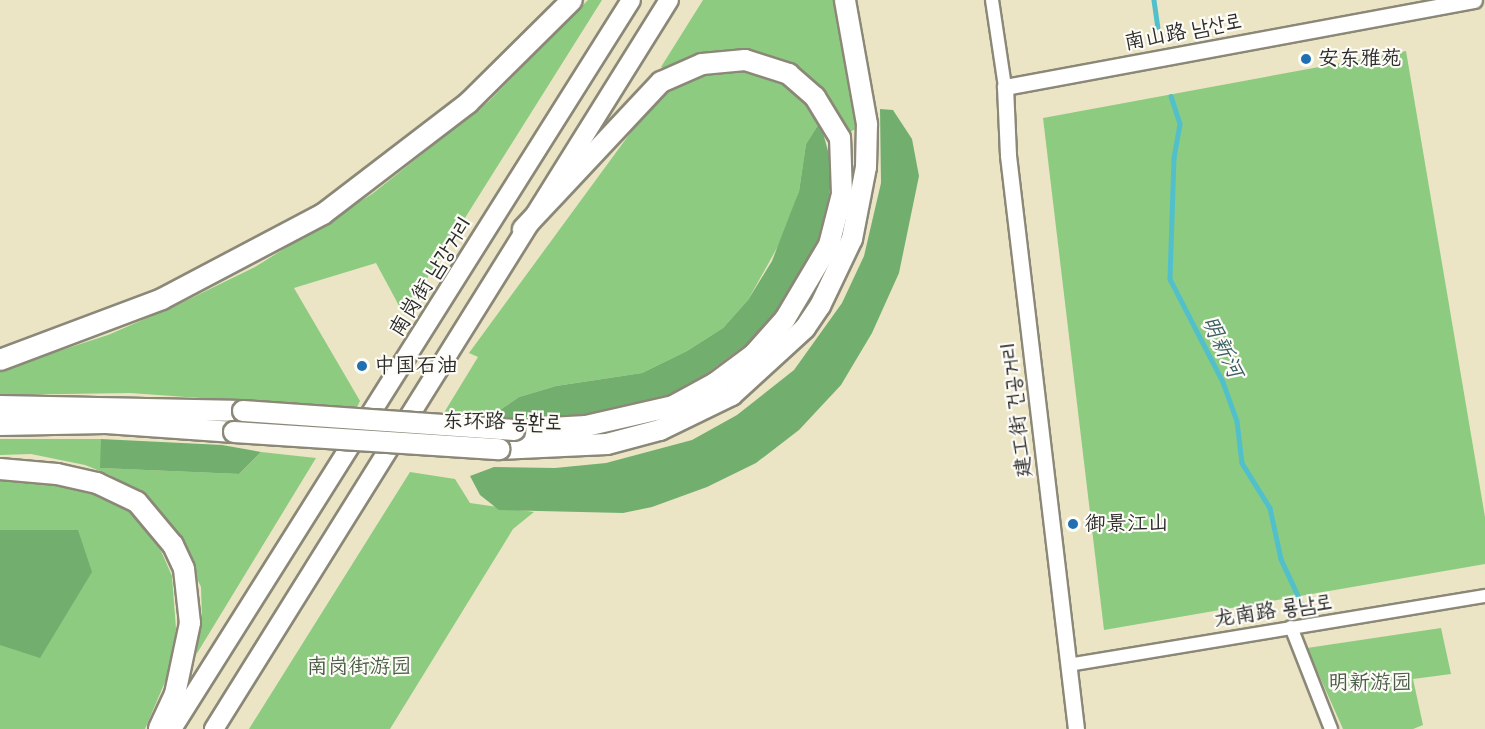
<!DOCTYPE html>
<html>
<head>
<meta charset="utf-8">
<style>
  body { margin:0 }
  #map { position:relative; width:1485px; height:729px; overflow:hidden; background:#ebe5c5; font-family:"Balsamiq Sans","LXGW WenKai TC","Poor Story",sans-serif }
  div>[style] { position:absolute }
  .green>* { inset:0; background:#8dcb81 }
  .forest>* { inset:0; background:#72af6f }
  .stream>* { height:4.5px; margin:-2.25px; padding:0 2.25px; transform-origin:2.25px; border-radius:2.25px; background:#52c0ca }
  .roads { filter:drop-shadow(2px 0 #8b8878) drop-shadow(-2px 0 #8b8878) drop-shadow(0 2px #8b8878) drop-shadow(0 -2px #8b8878) }
  .minor>* { height:12px; margin:-6px; padding:0 6px; transform-origin:6px; border-radius:6px; background:#fff }
  .tertiary>* { height:15px; margin:-7.5px; padding:0 7.5px; transform-origin:7.5px; border-radius:7.5px; background:#fff }
  .primary>* { height:18px; margin:-9px; padding:0 9px; transform-origin:9px; border-radius:9px; background:#fff }
  .trunk>* { height:20px; margin:-10px; padding:0 10px; transform-origin:10px; border-radius:10px; background:#fff }
  .bridges { filter:drop-shadow(2px 0 #8b8878) drop-shadow(-2px 0 #8b8878) drop-shadow(0 2px #8b8878) drop-shadow(0 -2px #8b8878) }
  .trunk-bridge>* { height:20px; margin:-10px; padding:0 10px; transform-origin:10px; border-radius:10px; background:#fff }
  .dots>* { width:16px; height:16px; translate:-50% -50%; box-sizing:border-box; border:3px solid #fdfcf7; border-radius:50% }
  span { translate:-50% -50%; white-space:nowrap; text-align:center; line-height:1.15; -webkit-text-stroke:4.5px #fdfcf7; paint-order:stroke }
  .street-label { font-size:21px; color:#2b2b2b }
  .poi-label { font-size:21px; color:#2b2b2b }
  .left { translate:0 -50%; text-align:left }
  .park-label { font-size:21px; color:#485b45 }
  .water-label { font-size:22px; color:#395f63; font-style:italic }
</style>
</head>
<body>
<div id="map">
  <div class="green">
    <i style="clip-path:polygon(588px 0,602px 0,404px 315px,376px 263px,294px 288px,360px 401px,356px 409px,130px 393px,0 395px,0 370px,108px 335px,177px 305px,255px 267px,372px 194px,489px 101px)"></i>
    <i style="clip-path:polygon(703px 0,837px 0,859px 128px,849px 132px,826px 93px,801px 72px,708px 54px,668px 70px,661px 67px)"></i>
    <i style="clip-path:polygon(1406px 51px,1485px 517px,1485px 564px,1104px 630px,1043px 118px)"></i>
    <i style="clip-path:polygon(746px 69px,771px 75px,794px 88px,810px 103px,820px 122px,806px 144px,799px 191px,782px 239px,748px 300px,723px 328px,687px 351px,642px 373px,556px 386px,519px 397px,500px 410px,497px 419px,442px 416px,478px 357px,469px 353px,653px 102px,695px 76px)"></i>
    <i style="clip-path:polygon(0 439px,101px 439px,101px 468px,239px 474px,261px 452px,316px 458px,196px 655px,202px 619px,201px 587px,170px 522px,153px 503px,110px 475px,85px 465px,31px 454px,0 455px)"></i>
    <i style="clip-path:polygon(410px 472px,455px 479px,470px 503px,534px 512px,513px 529px,390px 729px,249px 729px)"></i>
    <i style="clip-path:polygon(0 474px,83px 484px,119px 501px,144px 524px,161px 551px,172px 576px,176px 629px,170px 670px,145px 729px,0 729px,0 645px,3px 645px,78px 530px,0 530px)"></i>
    <i style="clip-path:polygon(1441px 628px,1451px 674px,1413px 679px,1423px 725px,1413px 729px,1343px 729px,1307px 648px)"></i>
  </div>
  <div class="forest">
    <i style="clip-path:polygon(880px 109px,893px 110px,912px 139px,919px 176px,899px 273px,872px 333px,841px 385px,799px 430px,756px 463px,707px 487px,652px 507px,623px 513px,499px 510px,480px 495px,470px 476px,494px 467px,555px 468px,606px 463px,692px 440px,737px 415px,794px 370px,842px 303px,864px 256px,881px 183px)"></i>
    <i style="clip-path:polygon(820px 122px,833px 169px,824px 229px,808px 266px,760px 334px,687px 388px,647px 404px,604px 415px,497px 419px,500px 410px,519px 397px,556px 386px,642px 373px,687px 351px,723px 328px,748px 300px,772px 261px,799px 191px,806px 144px)"></i>
    <i style="clip-path:polygon(101px 439px,222px 445px,261px 452px,239px 474px,100px 468px)"></i>
    <i style="clip-path:polygon(0 530px,78px 530px,92px 572px,40px 658px,0 645px)"></i>
  </div>
  <div class="stream">
    <i style="left:1154px;top:0;width:27px;rotate:82deg"></i>
    <i style="left:1171px;top:96px;width:29px;rotate:72deg"></i>
    <i style="left:1180px;top:124px;width:35px;rotate:100deg"></i>
    <i style="left:1174px;top:158px;width:121px;rotate:91.9deg"></i>
    <i style="left:1170px;top:279px;width:116px;rotate:62.8deg"></i>
    <i style="left:1223px;top:382px;width:41px;rotate:70.3deg"></i>
    <i style="left:1237px;top:421px;width:42px;rotate:83.2deg"></i>
    <i style="left:1242px;top:463px;width:53px;rotate:58.1deg"></i>
    <i style="left:1270px;top:508px;width:52px;rotate:77.8deg"></i>
    <i style="left:1281px;top:559px;width:47px;rotate:65.1deg"></i>
  </div>
  <div class="roads">
    <div class="minor">
      <i style="left:992px;top:0;width:88px;rotate:81.5deg"></i>
      <i style="left:1291px;top:627px;width:110px;rotate:68.6deg"></i>
      <i style="left:1068px;top:665px;width:423px;rotate:-9.4deg"></i>
    </div>
    <div class="tertiary">
      <i style="left:1076px;top:729px;width:578px;rotate:-96.76deg"></i>
      <i style="left:1008px;top:155px;width:68px;rotate:-92.5deg"></i>
      <i style="left:1005px;top:87px;width:477px;rotate:-10.5deg"></i>
    </div>
    <div class="primary">
      <i style="left:172px;top:729px;width:861px;rotate:-57.8deg"></i>
      <i style="left:214px;top:729px;width:859px;rotate:-58.03deg"></i>
    </div>
    <div class="trunk">
      <i style="left:0;top:360px;width:173px;rotate:-20.6deg"></i>
      <i style="left:162px;top:299px;width:182px;rotate:-27.8deg"></i>
      <i style="left:323px;top:214px;width:183px;rotate:-37.4deg"></i>
      <i style="left:468px;top:103px;width:146px;rotate:-44.7deg"></i>
      <i style="left:0;top:406px;width:243px;rotate:1.2deg"></i>
      <i style="left:0;top:425px;width:106px;rotate:-1.1deg"></i>
      <i style="left:106px;top:423px;width:128px;rotate:4deg"></i>
      <i style="left:514px;top:430px;width:72px;rotate:-3.2deg"></i>
      <i style="left:586px;top:426px;width:89px;rotate:-12.9deg"></i>
      <i style="left:673px;top:406px;width:48px;rotate:-28.7deg"></i>
      <i style="left:715px;top:383px;width:49px;rotate:-36.6deg"></i>
      <i style="left:754px;top:354px;width:47px;rotate:-48.5deg"></i>
      <i style="left:785px;top:319px;width:86px;rotate:-59.3deg"></i>
      <i style="left:829px;top:245px;width:53px;rotate:-75.7deg"></i>
      <i style="left:842px;top:194px;width:56px;rotate:-92deg"></i>
      <i style="left:840px;top:138px;width:48px;rotate:-121.4deg"></i>
      <i style="left:815px;top:97px;width:35px;rotate:-139deg"></i>
      <i style="left:789px;top:74px;width:46px;rotate:-162.3deg"></i>
      <i style="left:745px;top:60px;width:43px;rotate:174.7deg"></i>
      <i style="left:702px;top:64px;width:45px;rotate:156.3deg"></i>
      <i style="left:661px;top:82px;width:202px;rotate:133.2deg"></i>
      <i style="left:499px;top:449px;width:108px;rotate:-2.7deg"></i>
      <i style="left:607px;top:444px;width:55px;rotate:-14.8deg"></i>
      <i style="left:660px;top:430px;width:80px;rotate:-25.9deg"></i>
      <i style="left:732px;top:395px;width:99px;rotate:-42.5deg"></i>
      <i style="left:805px;top:328px;width:27px;rotate:-56deg"></i>
      <i style="left:820px;top:306px;width:74px;rotate:-64.5deg"></i>
      <i style="left:852px;top:239px;width:73px;rotate:-79deg"></i>
      <i style="left:866px;top:167px;width:43px;rotate:-88.7deg"></i>
      <i style="left:867px;top:124px;width:126px;rotate:-100.1deg"></i>
      <i style="left:0;top:469px;width:57px;rotate:5deg"></i>
      <i style="left:57px;top:474px;width:41px;rotate:12.7deg"></i>
      <i style="left:97px;top:483px;width:44px;rotate:25.4deg"></i>
      <i style="left:137px;top:502px;width:56px;rotate:50.1deg"></i>
      <i style="left:173px;top:545px;width:26px;rotate:65deg"></i>
      <i style="left:184px;top:569px;width:54px;rotate:83.7deg"></i>
      <i style="left:190px;top:623px;width:73px;rotate:101.9deg"></i>
      <i style="left:175px;top:694px;width:38px;rotate:115deg"></i>
    </div>
  </div>
  <div class="bridges">
    <div class="trunk-bridge">
      <i style="left:243px;top:411px;width:272px;rotate:4deg"></i>
      <i style="left:234px;top:432px;width:266px;rotate:3.7deg"></i>
    </div>
  </div>
  <div class="dots">
    <i style="left:1306px;top:59px;background:#1f6fb2"></i>
    <i style="left:362px;top:366px;background:#1f6fb2"></i>
    <i style="left:1073px;top:524px;background:#1f6fb2"></i>
  </div>
  <div class="street-label">
    <span style="left:1183px;top:32px;rotate:-11deg">南山路 남산로</span>
    <span style="left:431px;top:277px;rotate:-58deg">南岗街 남강거리</span>
    <span style="left:1017px;top:410px;rotate:-97deg">建工街 건공거리</span>
    <span style="left:502px;top:422px;rotate:1deg">东环路 동환로</span>
    <span style="left:1273px;top:611px;rotate:-9deg">龙南路 룡남로</span>
  </div>
  <div class="poi-label">
    <span class="left" style="left:1318px;top:59px">安东雅苑</span>
    <span class="left" style="left:374px;top:366px">中国石油</span>
    <span class="left" style="left:1085px;top:524px">御景江山</span>
  </div>
  <div class="park-label">
    <span style="left:359px;top:667px">南岗街游园</span>
    <span style="left:1370px;top:683px">明新游园</span>
  </div>
  <div class="water-label">
    <span style="left:1222px;top:347px;rotate:64deg">明新河</span>
  </div>
</div>
</body>
</html>
